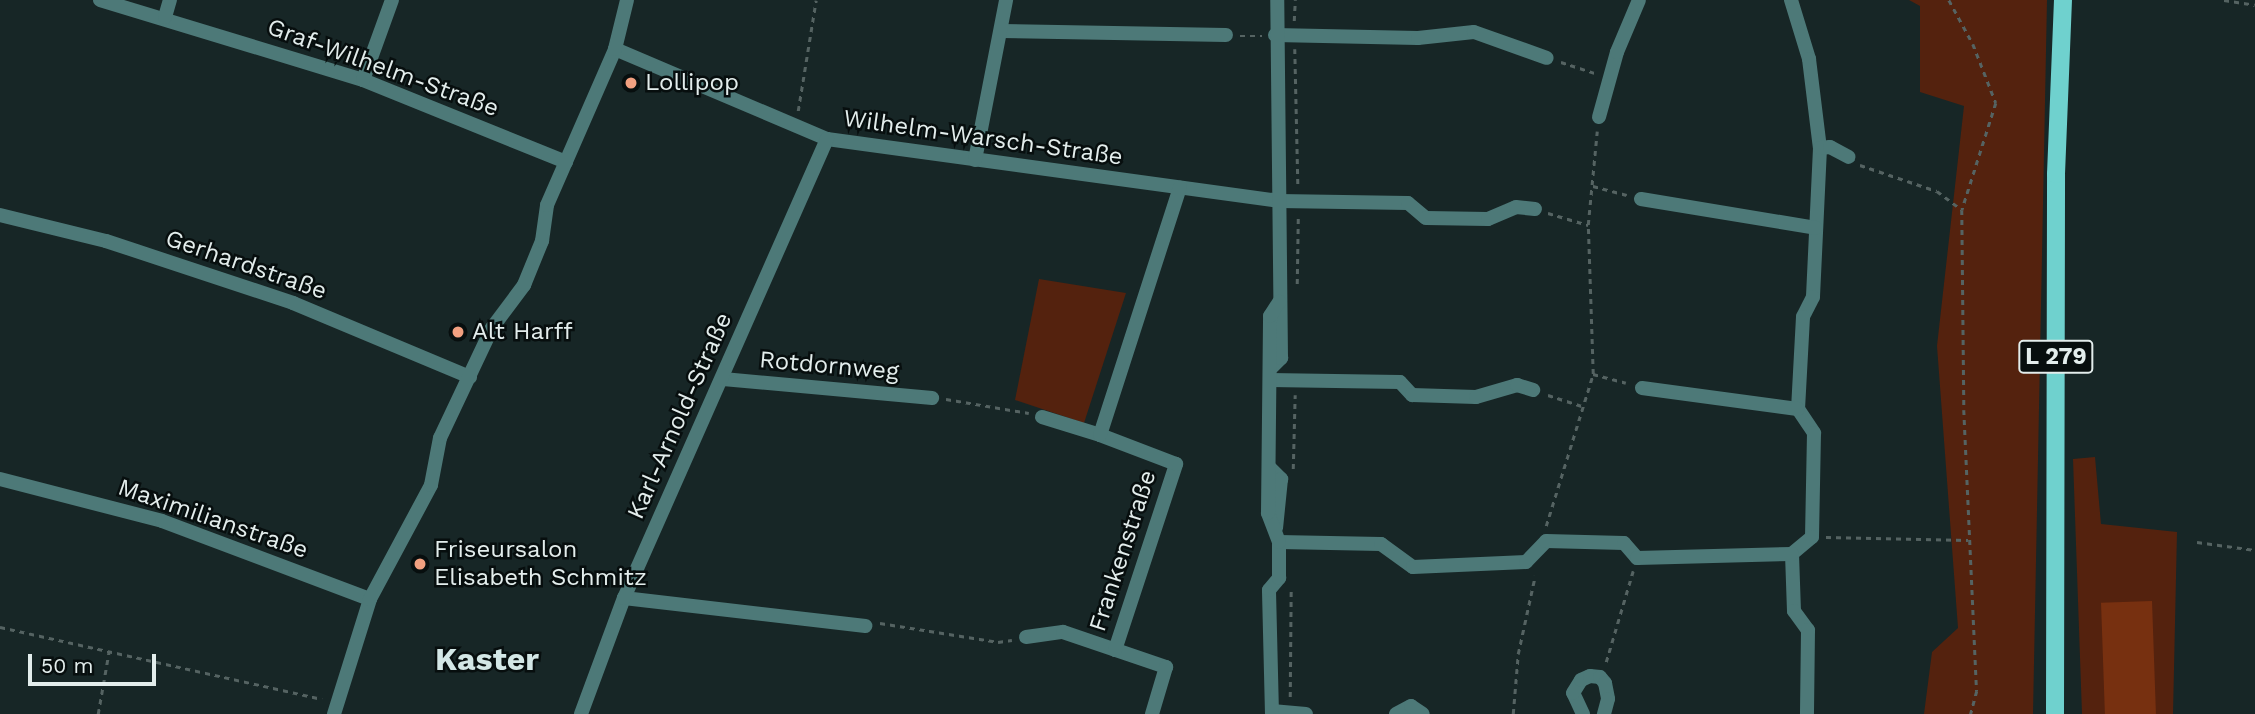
<!DOCTYPE html>
<html>
<head>
<meta charset="utf-8">
<style>
  body { margin:0 }
  #map { position:relative; width:2255px; height:714px; overflow:hidden; background:#172626; font-family:"Work Sans",sans-serif }
  div>[style] { position:absolute }
  .green>* { inset:0; background:#54220e }
  .water>* { inset:0; background:#773010; transform-origin:0 0 }
  .path>* { height:2.5px; margin-top:-1.25px; transform-origin:0; background:repeating-linear-gradient(90deg,#556362 0 5px,transparent 0 10px) }
  .minor>* { height:14px; margin:-7px; padding:0 7px; transform-origin:7px; border-radius:7px; background:#4d7978 }
  .primary>* { height:18px; margin:-9px; padding:0 9px; transform-origin:9px; border-radius:9px; background:#6fd1ce }
  .dots>* { width:19px; height:19px; translate:-50% -50%; box-sizing:border-box; border:4px solid #070e0e; border-radius:50% }
  span { translate:-50% -50%; white-space:nowrap; text-align:center; line-height:1.15; -webkit-text-stroke:5px #070e0e; paint-order:stroke }
  .shield-label span { padding:2px 5px; background:#070e0e; border:2px solid; border-radius:5px; -webkit-text-stroke-width:0 }
  .shield-label { font-size:23px; color:#e3edec; font-weight:700 }
  .street-label { font-size:24px; color:#e3edec }
  .poi-label { font-size:24px; color:#e3edec }
  .left { translate:0 -50%; text-align:left }
  .district-label { font-size:32px; color:#d3e7e6; font-weight:700 }
  .scale { position:absolute; left:28px; top:654px; width:128px; height:32px; box-sizing:border-box; border:4px solid #e3edec; border-top:0; padding-left:9px; font-size:21px; line-height:24px; white-space:nowrap; color:#e3edec; -webkit-text-stroke:5px #070e0e; paint-order:stroke }
</style>
</head>
<body>
<div id="map">
  <div class="green">
    <i style="clip-path:polygon(1909px 0,2047px 0,2033px 714px,1924px 714px,1932px 652px,1958px 628px,1937px 346px,1964px 106px,1920px 92px,1920px 6px)"></i>
    <i style="clip-path:polygon(1039px 279px,1126px 293px,1084px 423px,1015px 400px)"></i>
    <i style="clip-path:polygon(2095px 457px,2101px 524px,2177px 532px,2173px 714px,2082px 714px,2073px 459px)"></i>
  </div>
  <div class="water">
    <i style="left:2152px;top:601px;width:113px;height:51px;rotate:88deg"></i>
  </div>
  <div class="path">
    <i style="left:1949px;top:0;width:50px;rotate:61.4deg"></i>
    <i style="left:1973px;top:44px;width:63px;rotate:68.7deg"></i>
    <i style="left:1996px;top:103px;width:112px;rotate:107.6deg"></i>
    <i style="left:1962px;top:210px;width:200px;rotate:89.4deg"></i>
    <i style="left:1964px;top:410px;width:281px;rotate:87.4deg"></i>
    <i style="left:1977px;top:691px;width:24px;rotate:105deg"></i>
    <i style="left:2224px;top:0;width:31px;rotate:9deg"></i>
    <i style="left:1294px;top:21px;width:21px;rotate:-87deg"></i>
    <i style="left:1240px;top:36px;width:22px"></i>
    <i style="left:1295px;top:49px;width:137px;rotate:88.7deg"></i>
    <i style="left:1561px;top:62px;width:35px;rotate:18deg"></i>
    <i style="left:798px;top:111px;width:112px;rotate:-80.8deg"></i>
    <i style="left:1860px;top:165px;width:81px;rotate:18.7deg"></i>
    <i style="left:1937px;top:191px;width:31px;rotate:37deg"></i>
    <i style="left:1593px;top:186px;width:35px;rotate:15deg"></i>
    <i style="left:1548px;top:213px;width:42px;rotate:16.7deg"></i>
    <i style="left:1297px;top:284px;width:67px;rotate:-89.1deg"></i>
    <i style="left:1593px;top:374px;width:34px;rotate:15deg"></i>
    <i style="left:1548px;top:395px;width:38px;rotate:18deg"></i>
    <i style="left:946px;top:399px;width:84px;rotate:9.6deg"></i>
    <i style="left:1293px;top:469px;width:74px;rotate:-88.5deg"></i>
    <i style="left:1546px;top:526px;width:159px;rotate:-72.8deg"></i>
    <i style="left:1593px;top:374px;width:149px;rotate:-91.9deg"></i>
    <i style="left:1588px;top:225px;width:94px;rotate:-84.5deg"></i>
    <i style="left:1826px;top:537px;width:142px;rotate:1.2deg"></i>
    <i style="left:2197px;top:542px;width:59px;rotate:7.9deg"></i>
    <i style="left:880px;top:623px;width:120px;rotate:9.1deg"></i>
    <i style="left:998px;top:642px;width:14px;rotate:-8deg"></i>
    <i style="left:0;top:627px;width:330px;rotate:12.6deg"></i>
    <i style="left:1606px;top:662px;width:95px;rotate:-73.5deg"></i>
    <i style="left:1290px;top:697px;width:109px;rotate:-89.5deg"></i>
    <i style="left:98px;top:714px;width:64px;rotate:-80.1deg"></i>
    <i style="left:1513px;top:714px;width:60px;rotate:-85.2deg"></i>
    <i style="left:1518px;top:654px;width:80px;rotate:-77.7deg"></i>
  </div>
  <div class="minor">
    <i style="left:100px;top:0;width:275px;rotate:16.9deg"></i>
    <i style="left:363px;top:80px;width:219px;rotate:22deg"></i>
    <i style="left:1791px;top:0;width:62px;rotate:73deg"></i>
    <i style="left:1809px;top:59px;width:90px;rotate:83deg"></i>
    <i style="left:1820px;top:148px;width:149px;rotate:92.7deg"></i>
    <i style="left:1813px;top:297px;width:22px;rotate:117deg"></i>
    <i style="left:1803px;top:317px;width:92px;rotate:93.1deg"></i>
    <i style="left:1798px;top:409px;width:29px;rotate:56deg"></i>
    <i style="left:1814px;top:433px;width:104px;rotate:91.1deg"></i>
    <i style="left:1812px;top:537px;width:26px;rotate:140deg"></i>
    <i style="left:1792px;top:554px;width:57px;rotate:88deg"></i>
    <i style="left:1794px;top:611px;width:24px;rotate:54deg"></i>
    <i style="left:1808px;top:630px;width:84px;rotate:90.7deg"></i>
    <i style="left:165px;top:17px;width:18px;rotate:-74deg"></i>
    <i style="left:1001px;top:31px;width:225px;rotate:1deg"></i>
    <i style="left:1275px;top:35px;width:143px;rotate:1.2deg"></i>
    <i style="left:1418px;top:38px;width:56px;rotate:-6.1deg"></i>
    <i style="left:1474px;top:32px;width:77px;rotate:19.6deg"></i>
    <i style="left:615px;top:49px;width:230px;rotate:23deg"></i>
    <i style="left:827px;top:139px;width:456px;rotate:7.8deg"></i>
    <i style="left:1279px;top:201px;width:129px;rotate:0.9deg"></i>
    <i style="left:1408px;top:203px;width:23px;rotate:40deg"></i>
    <i style="left:1426px;top:218px;width:62px;rotate:0.9deg"></i>
    <i style="left:1488px;top:219px;width:30px;rotate:-23deg"></i>
    <i style="left:1516px;top:207px;width:19px;rotate:6deg"></i>
    <i style="left:363px;top:80px;width:85px;rotate:-70.1deg"></i>
    <i style="left:1599px;top:117px;width:67px;rotate:-74.5deg"></i>
    <i style="left:1617px;top:52px;width:56px;rotate:-67.1deg"></i>
    <i style="left:1820px;top:148px;width:10px;rotate:-6deg"></i>
    <i style="left:1830px;top:147px;width:21px;rotate:28deg"></i>
    <i style="left:975px;top:160px;width:163px;rotate:-79deg"></i>
    <i style="left:1641px;top:199px;width:177px;rotate:9.4deg"></i>
    <i style="left:0;top:215px;width:109px;rotate:13.8deg"></i>
    <i style="left:106px;top:241px;width:197px;rotate:18.3deg"></i>
    <i style="left:293px;top:303px;width:192px;rotate:22.7deg"></i>
    <i style="left:1270px;top:369px;width:16px;rotate:-45deg"></i>
    <i style="left:1281px;top:358px;width:358px;rotate:-90.6deg"></i>
    <i style="left:723px;top:379px;width:210px;rotate:5.2deg"></i>
    <i style="left:1270px;top:380px;width:130px;rotate:0.9deg"></i>
    <i style="left:1400px;top:382px;width:18px;rotate:47deg"></i>
    <i style="left:1412px;top:395px;width:64px;rotate:1.8deg"></i>
    <i style="left:1476px;top:397px;width:43px;rotate:-16.3deg"></i>
    <i style="left:1517px;top:385px;width:17px;rotate:17deg"></i>
    <i style="left:1642px;top:388px;width:157px;rotate:7.7deg"></i>
    <i style="left:1042px;top:417px;width:61px;rotate:17.2deg"></i>
    <i style="left:1270px;top:468px;width:16px;rotate:45deg"></i>
    <i style="left:1281px;top:479px;width:49px;rotate:95.8deg"></i>
    <i style="left:0;top:479px;width:167px;rotate:14.5deg"></i>
    <i style="left:162px;top:521px;width:222px;rotate:20.6deg"></i>
    <i style="left:1279px;top:542px;width:102px;rotate:1.1deg"></i>
    <i style="left:1381px;top:544px;width:39px;rotate:36deg"></i>
    <i style="left:1413px;top:567px;width:113px;rotate:-2.5deg"></i>
    <i style="left:1526px;top:562px;width:29px;rotate:-46deg"></i>
    <i style="left:1546px;top:541px;width:78px;rotate:1.5deg"></i>
    <i style="left:1624px;top:543px;width:20px;rotate:49deg"></i>
    <i style="left:1637px;top:558px;width:155px;rotate:-1.5deg"></i>
    <i style="left:624px;top:598px;width:243px;rotate:6.6deg"></i>
    <i style="left:1026px;top:637px;width:37px;rotate:-8deg"></i>
    <i style="left:1063px;top:632px;width:109px;rotate:18.8deg"></i>
    <i style="left:1166px;top:667px;width:49px;rotate:106.6deg"></i>
    <i style="left:1115px;top:650px;width:196px;rotate:-71.8deg"></i>
    <i style="left:1176px;top:464px;width:81px;rotate:-159.1deg"></i>
    <i style="left:1100px;top:435px;width:260px;rotate:-72.1deg"></i>
    <i style="left:1272px;top:711px;width:34px;rotate:5deg"></i>
    <i style="left:334px;top:714px;width:121px;rotate:-72.6deg"></i>
    <i style="left:370px;top:599px;width:129px;rotate:-61.8deg"></i>
    <i style="left:431px;top:485px;width:48px;rotate:-79.2deg"></i>
    <i style="left:440px;top:438px;width:122px;rotate:-64.7deg"></i>
    <i style="left:492px;top:328px;width:54px;rotate:-53.3deg"></i>
    <i style="left:524px;top:285px;width:48px;rotate:-67.8deg"></i>
    <i style="left:542px;top:241px;width:36px;rotate:-82deg"></i>
    <i style="left:547px;top:205px;width:170px;rotate:-66.4deg"></i>
    <i style="left:615px;top:49px;width:50px;rotate:-76.2deg"></i>
    <i style="left:581px;top:714px;width:124px;rotate:-69.7deg"></i>
    <i style="left:624px;top:598px;width:502px;rotate:-66.14deg"></i>
    <i style="left:1272px;top:714px;width:124px;rotate:-91.4deg"></i>
    <i style="left:1269px;top:590px;width:16px;rotate:-50deg"></i>
    <i style="left:1279px;top:578px;width:36px;rotate:-90deg"></i>
    <i style="left:1279px;top:542px;width:31px;rotate:-111deg"></i>
    <i style="left:1268px;top:513px;width:197px;rotate:-89.4deg"></i>
    <i style="left:1270px;top:316px;width:17px;rotate:-57deg"></i>
    <i style="left:1396px;top:714px;width:17px;rotate:-28deg"></i>
    <i style="left:1411px;top:706px;width:14px;rotate:34deg"></i>
    <i style="left:1583px;top:714px;width:23px;rotate:-115deg"></i>
    <i style="left:1573px;top:693px;width:15px;rotate:-58deg"></i>
    <i style="left:1581px;top:680px;width:10px;rotate:-24deg"></i>
    <i style="left:1590px;top:676px;width:10px;rotate:6deg"></i>
    <i style="left:1600px;top:677px;width:8px;rotate:50deg"></i>
    <i style="left:1605px;top:683px;width:16px;rotate:79deg"></i>
    <i style="left:1608px;top:699px;width:16px;rotate:105deg"></i>
  </div>
  <div class="primary">
    <i style="left:2055px;top:714px;width:540px;rotate:-89.89deg"></i>
    <i style="left:2056px;top:174px;width:174px;rotate:-87.7deg"></i>
  </div>
  <div class="dots">
    <i style="left:631px;top:83px;background:#f2a080"></i>
    <i style="left:458px;top:332px;background:#f2a080"></i>
    <i style="left:420px;top:564px;background:#f2a080"></i>
  </div>
  <div class="shield-label">
    <span style="left:2056px;top:357px">L 279</span>
  </div>
  <div class="street-label">
    <span style="left:383px;top:68px;rotate:20deg">Graf-Wilhelm-Straße</span>
    <span style="left:983px;top:138px;rotate:8deg">Wilhelm-Warsch-Straße</span>
    <span style="left:246px;top:265px;rotate:19deg">Gerhardstraße</span>
    <span style="left:829px;top:366px;rotate:5deg">Rotdornweg</span>
    <span style="left:680px;top:416px;rotate:-66deg">Karl-Arnold-Straße</span>
    <span style="left:213px;top:519px;rotate:19deg">Maximilianstraße</span>
    <span style="left:1123px;top:551px;rotate:-72deg">Frankenstraße</span>
  </div>
  <div class="poi-label">
    <span class="left" style="left:645px;top:83px">Lollipop</span>
    <span class="left" style="left:472px;top:332px">Alt Harff</span>
    <span class="left" style="left:434px;top:564px">Friseursalon<br>Elisabeth Schmitz</span>
  </div>
  <div class="district-label">
    <span style="left:487px;top:659px">Kaster</span>
  </div>
  <div class="scale">50 m</div>
</div>
</body>
</html>
